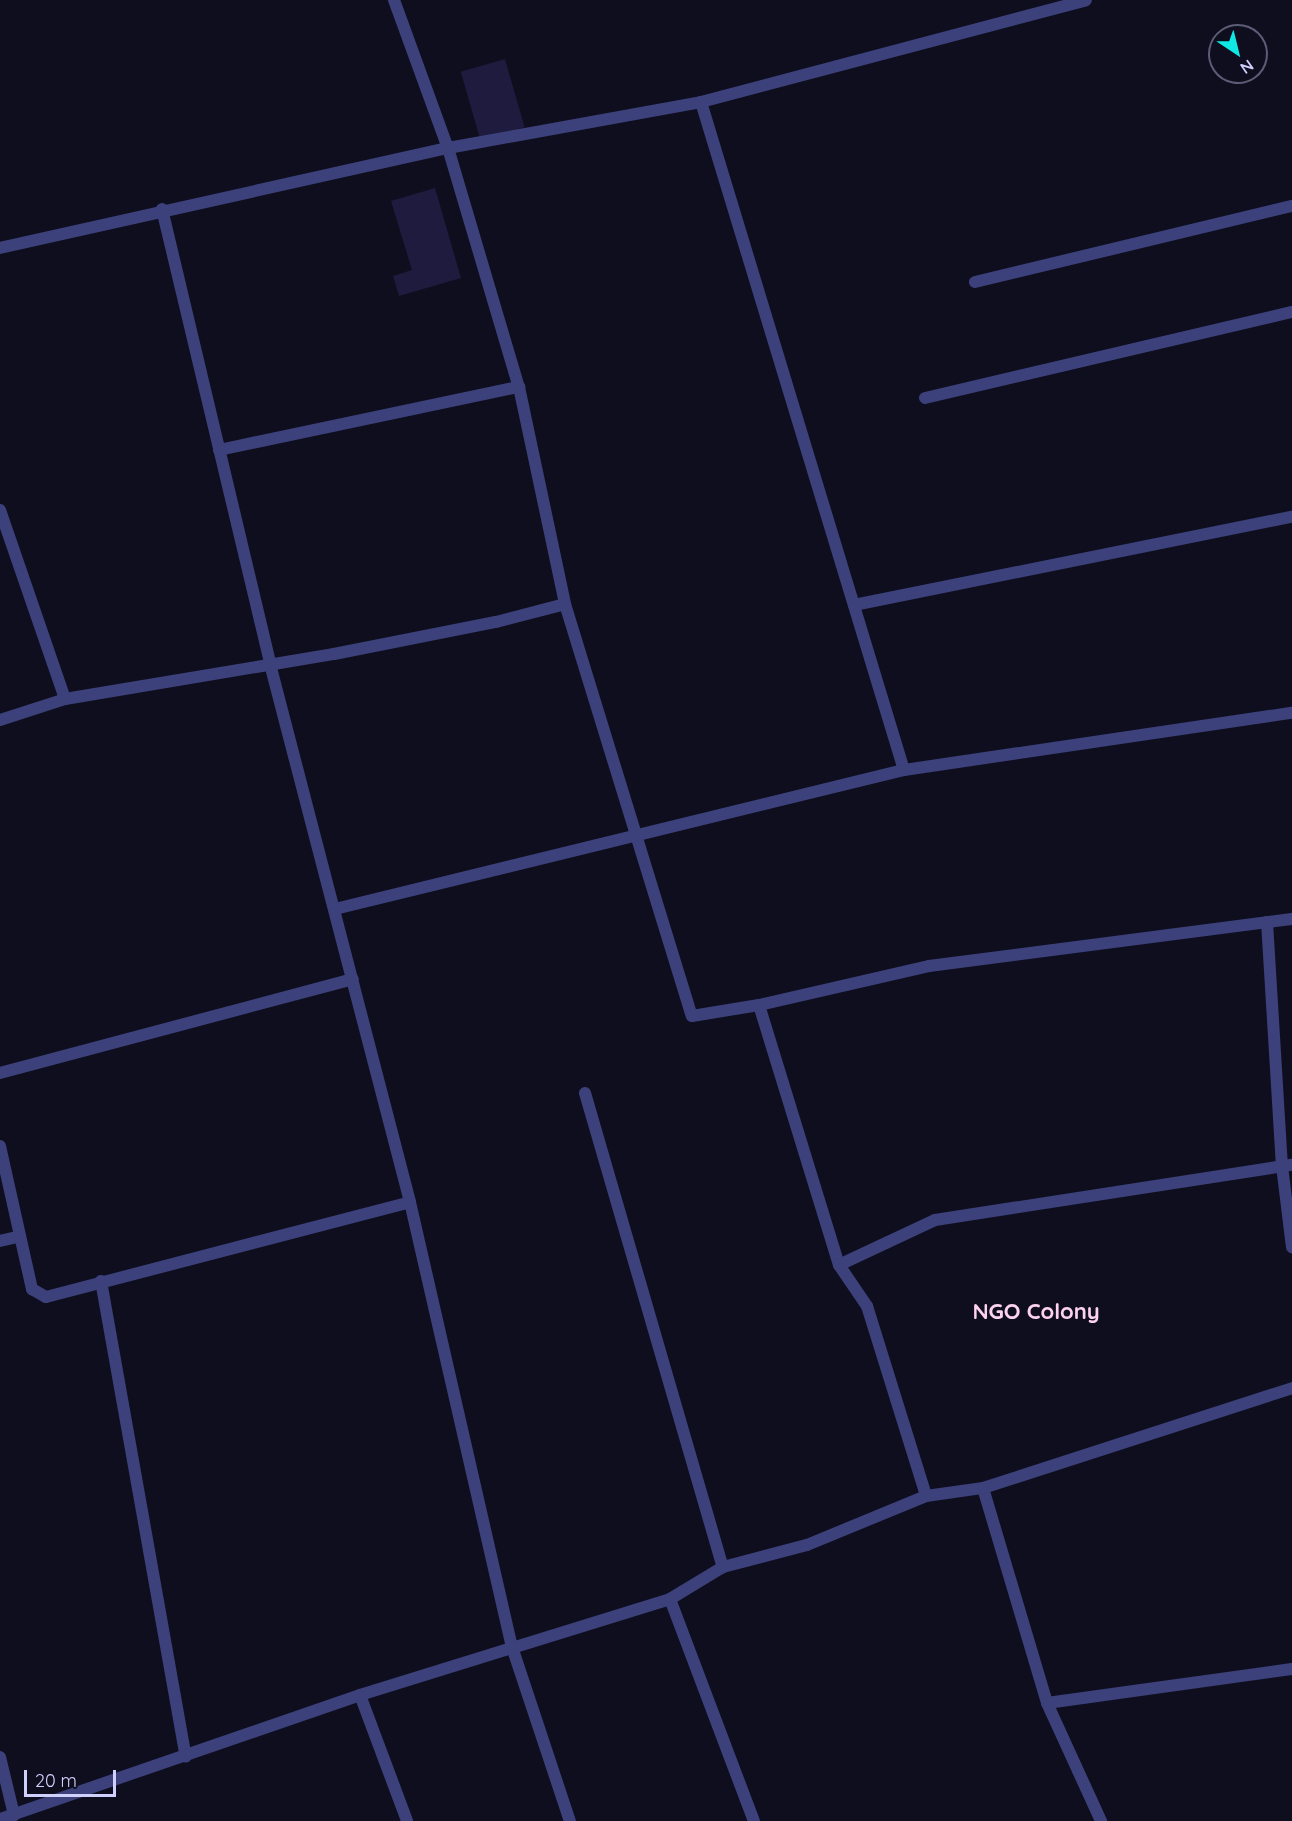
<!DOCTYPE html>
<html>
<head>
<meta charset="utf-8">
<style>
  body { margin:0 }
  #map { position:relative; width:1292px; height:1821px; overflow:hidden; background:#0f0e1f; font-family:Quicksand,sans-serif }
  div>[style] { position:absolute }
  .building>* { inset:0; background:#1e1b3f; transform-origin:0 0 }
  .street>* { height:12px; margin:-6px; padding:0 6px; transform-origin:6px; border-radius:6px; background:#3c417b }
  span { translate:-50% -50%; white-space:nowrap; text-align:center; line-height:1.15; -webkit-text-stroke:6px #0f0e1f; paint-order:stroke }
  .neighbourhood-label { font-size:22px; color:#fcd1f1; font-weight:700 }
  .north { position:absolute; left:1208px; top:24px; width:60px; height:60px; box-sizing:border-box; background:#0f0e1f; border:2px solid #5c5c77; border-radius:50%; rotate:145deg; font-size:16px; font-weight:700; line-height:24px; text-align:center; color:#d0d0fc }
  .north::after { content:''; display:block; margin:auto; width:21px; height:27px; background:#10e8e4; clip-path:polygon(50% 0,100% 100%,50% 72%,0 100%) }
  .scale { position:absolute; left:24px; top:1770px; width:92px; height:27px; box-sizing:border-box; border:3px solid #d0d0fc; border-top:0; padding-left:8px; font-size:18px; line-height:21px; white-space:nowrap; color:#d0d0fc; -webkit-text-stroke:4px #0f0e1f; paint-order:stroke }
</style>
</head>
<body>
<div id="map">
  <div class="building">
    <i style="left:505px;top:59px;width:71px;height:46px;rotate:74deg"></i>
    <i style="clip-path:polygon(435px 188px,461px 278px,399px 296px,393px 276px,412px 270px,391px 201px)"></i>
  </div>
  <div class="street">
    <i style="left:394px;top:0;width:158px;rotate:70deg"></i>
    <i style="left:448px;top:148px;width:249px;rotate:73.5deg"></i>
    <i style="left:519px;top:387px;width:222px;rotate:78deg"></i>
    <i style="left:565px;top:604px;width:431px;rotate:72.9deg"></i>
    <i style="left:692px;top:1016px;width:68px;rotate:-9.3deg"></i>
    <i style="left:759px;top:1005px;width:174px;rotate:-12.9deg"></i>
    <i style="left:929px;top:966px;width:366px;rotate:-7.4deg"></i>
    <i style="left:701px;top:102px;width:698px;rotate:73.1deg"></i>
    <i style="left:162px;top:209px;width:468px;rotate:76.6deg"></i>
    <i style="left:270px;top:664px;width:556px;rotate:75.41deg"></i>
    <i style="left:410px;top:1202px;width:460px;rotate:77.1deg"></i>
    <i style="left:513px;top:1650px;width:180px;rotate:71.6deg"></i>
    <i style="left:0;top:248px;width:459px;rotate:-12.6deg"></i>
    <i style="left:448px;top:148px;width:257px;rotate:-10.3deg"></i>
    <i style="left:701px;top:102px;width:398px;rotate:-14.8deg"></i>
    <i style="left:975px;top:282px;width:326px;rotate:-13.5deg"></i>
    <i style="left:925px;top:398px;width:377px;rotate:-13.2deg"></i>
    <i style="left:219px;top:450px;width:307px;rotate:-11.9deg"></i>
    <i style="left:0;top:510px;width:200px;rotate:71deg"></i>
    <i style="left:854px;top:605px;width:447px;rotate:-11.4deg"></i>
    <i style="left:0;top:720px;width:68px;rotate:-17.9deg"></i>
    <i style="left:65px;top:699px;width:273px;rotate:-9.5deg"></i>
    <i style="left:334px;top:654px;width:165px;rotate:-11.2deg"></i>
    <i style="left:496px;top:622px;width:71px;rotate:-14.6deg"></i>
    <i style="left:335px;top:909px;width:586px;rotate:-13.73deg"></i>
    <i style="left:904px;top:770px;width:392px;rotate:-8.4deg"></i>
    <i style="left:1267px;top:922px;width:244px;rotate:86.5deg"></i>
    <i style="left:1282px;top:1166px;width:82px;rotate:83deg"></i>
    <i style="left:759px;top:1005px;width:272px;rotate:72.9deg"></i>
    <i style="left:839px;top:1265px;width:50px;rotate:55.7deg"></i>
    <i style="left:867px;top:1306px;width:199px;rotate:72.7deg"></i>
    <i style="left:0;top:1073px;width:365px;rotate:-14.9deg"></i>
    <i style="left:585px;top:1093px;width:494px;rotate:73.8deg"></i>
    <i style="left:0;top:1146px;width:147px;rotate:77.4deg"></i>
    <i style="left:32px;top:1289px;width:16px;rotate:30deg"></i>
    <i style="left:46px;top:1297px;width:376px;rotate:-14.6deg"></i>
    <i style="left:0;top:1241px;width:18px;rotate:-13deg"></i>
    <i style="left:839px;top:1265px;width:106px;rotate:-25.1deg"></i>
    <i style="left:935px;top:1220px;width:361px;rotate:-8.8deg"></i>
    <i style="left:101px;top:1281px;width:483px;rotate:79.9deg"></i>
    <i style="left:983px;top:1488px;width:224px;rotate:73.4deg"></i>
    <i style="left:1047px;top:1703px;width:130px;rotate:65.4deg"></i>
    <i style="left:670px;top:1599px;width:237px;rotate:69.3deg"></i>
    <i style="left:360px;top:1695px;width:134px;rotate:69.5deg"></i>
    <i style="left:1047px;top:1703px;width:247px;rotate:-7.9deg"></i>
    <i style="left:0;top:1757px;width:60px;rotate:76.4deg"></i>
    <i style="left:0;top:1819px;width:381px;rotate:-19deg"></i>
    <i style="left:360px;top:1695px;width:325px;rotate:-17.2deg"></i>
    <i style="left:670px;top:1599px;width:62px;rotate:-31.1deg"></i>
    <i style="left:723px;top:1567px;width:87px;rotate:-14.7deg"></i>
    <i style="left:807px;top:1545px;width:129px;rotate:-22.4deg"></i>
    <i style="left:926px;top:1496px;width:58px;rotate:-8deg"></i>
    <i style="left:983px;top:1488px;width:325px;rotate:-17.9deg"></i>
  </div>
  <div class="neighbourhood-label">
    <span style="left:1036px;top:1312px">NGO Colony</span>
  </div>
  <div class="north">N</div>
  <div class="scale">20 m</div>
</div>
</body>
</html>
